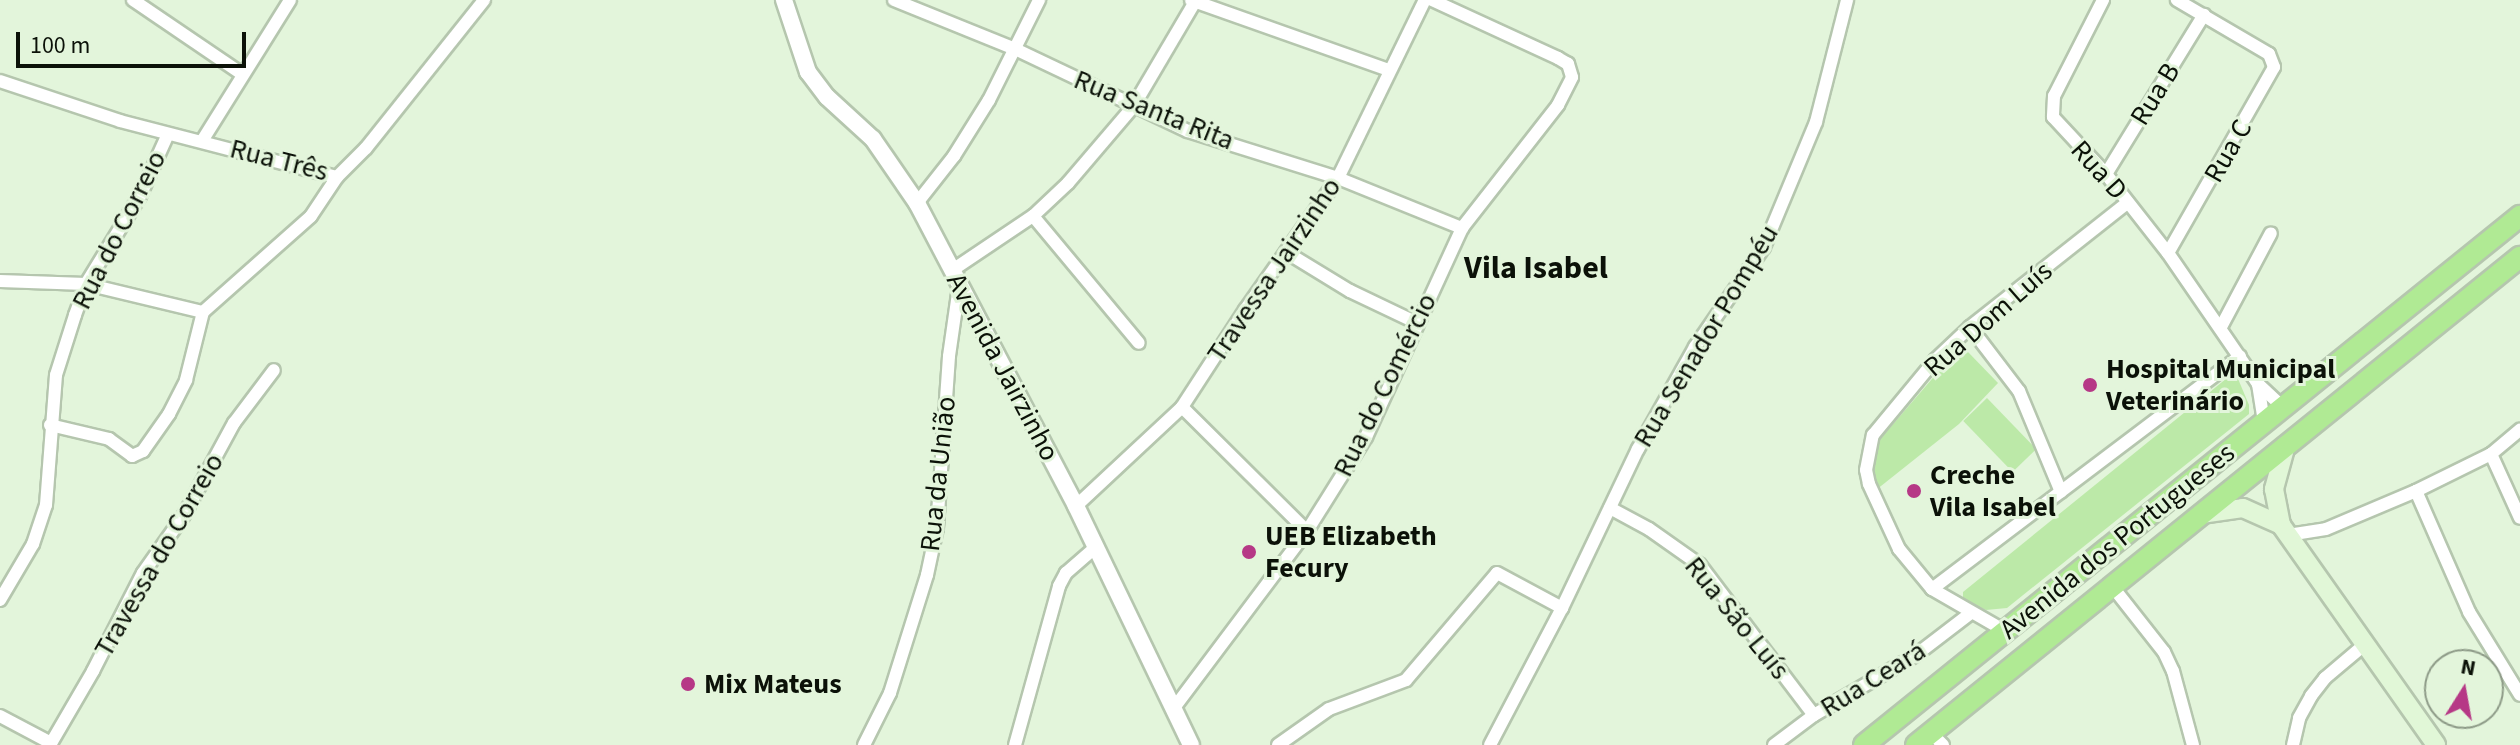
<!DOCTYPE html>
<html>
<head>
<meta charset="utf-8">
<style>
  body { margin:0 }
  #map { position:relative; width:2520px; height:745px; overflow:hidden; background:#e3f5db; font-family:"Source Sans 3",sans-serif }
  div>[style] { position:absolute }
  .green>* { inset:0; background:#bce9a8; transform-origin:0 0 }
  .roads { filter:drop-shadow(2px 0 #b5c6ae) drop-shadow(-2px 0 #b5c6ae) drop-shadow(0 2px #b5c6ae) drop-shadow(0 -2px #b5c6ae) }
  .minor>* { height:12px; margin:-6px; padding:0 6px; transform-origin:6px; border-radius:6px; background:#fff }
  .tertiary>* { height:16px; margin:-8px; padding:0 8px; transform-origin:8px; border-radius:8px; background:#fff }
  .secondary>* { height:18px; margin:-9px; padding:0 9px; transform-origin:9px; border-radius:9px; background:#e1f7d7 }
  .trunk>* { height:20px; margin:-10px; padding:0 10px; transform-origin:10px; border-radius:10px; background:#b0ea94 }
  .dots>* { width:22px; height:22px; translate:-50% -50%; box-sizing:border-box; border:4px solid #e3f5db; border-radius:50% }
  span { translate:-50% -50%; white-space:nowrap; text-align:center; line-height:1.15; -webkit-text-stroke:6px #e3f5db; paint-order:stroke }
  .street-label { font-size:28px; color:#0b1108 }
  .poi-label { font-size:28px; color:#0b1108; font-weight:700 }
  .left { translate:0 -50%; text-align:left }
  .quarter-label { font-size:32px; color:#0b1108; font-weight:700 }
  .north { position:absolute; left:2424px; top:649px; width:80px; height:80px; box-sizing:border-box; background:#e3f5db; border:2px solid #8d9a87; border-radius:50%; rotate:11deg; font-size:22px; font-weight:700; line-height:32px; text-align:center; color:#0b1108 }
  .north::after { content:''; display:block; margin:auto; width:28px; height:36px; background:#b63886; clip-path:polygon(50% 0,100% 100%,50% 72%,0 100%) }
  .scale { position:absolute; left:16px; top:32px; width:230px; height:36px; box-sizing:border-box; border:4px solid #0b1108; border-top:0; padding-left:10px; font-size:24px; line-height:28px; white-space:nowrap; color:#0b1108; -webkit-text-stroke:6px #e3f5db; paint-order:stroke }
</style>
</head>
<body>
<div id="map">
  <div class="green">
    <i style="clip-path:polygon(1957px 350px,1968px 352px,1998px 383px,1959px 424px,1876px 490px,1871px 467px,1875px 445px)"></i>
    <i style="clip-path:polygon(2232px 374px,2236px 374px,2249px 405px,2249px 414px,2007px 608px,1986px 610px,1963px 600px,1963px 592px)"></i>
    <i style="left:1987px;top:398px;width:71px;height:33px;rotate:46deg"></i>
  </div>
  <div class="roads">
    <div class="minor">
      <i style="left:133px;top:0;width:132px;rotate:34.2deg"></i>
      <i style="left:894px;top:0;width:131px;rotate:22deg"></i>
      <i style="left:1015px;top:49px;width:191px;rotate:25.4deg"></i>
      <i style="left:1188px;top:131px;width:157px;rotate:17.4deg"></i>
      <i style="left:1338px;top:178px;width:134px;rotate:22deg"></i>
      <i style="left:1191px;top:0;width:210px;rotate:19.5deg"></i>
      <i style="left:2103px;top:0;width:108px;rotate:117deg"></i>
      <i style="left:2054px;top:96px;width:21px;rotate:93deg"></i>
      <i style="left:2053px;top:117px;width:78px;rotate:47.1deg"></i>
      <i style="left:2106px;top:174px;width:100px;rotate:51.9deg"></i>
      <i style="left:2168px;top:253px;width:159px;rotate:55.5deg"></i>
      <i style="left:2258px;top:384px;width:34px;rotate:43deg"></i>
      <i style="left:0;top:81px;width:126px;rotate:18.4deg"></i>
      <i style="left:120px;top:121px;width:224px;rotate:14.5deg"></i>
      <i style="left:202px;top:141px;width:166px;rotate:-58deg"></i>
      <i style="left:2106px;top:174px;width:187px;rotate:-58.4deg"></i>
      <i style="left:917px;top:203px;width:60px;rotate:-51.8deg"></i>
      <i style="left:954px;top:156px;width:66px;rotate:-58deg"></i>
      <i style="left:989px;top:100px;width:112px;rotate:-63.4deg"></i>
      <i style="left:1033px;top:216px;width:165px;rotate:50.2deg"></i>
      <i style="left:1286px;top:252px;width:75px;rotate:31.4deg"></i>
      <i style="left:1350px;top:291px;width:74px;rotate:25.5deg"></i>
      <i style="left:2168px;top:253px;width:214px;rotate:-60.3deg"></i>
      <i style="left:2274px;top:67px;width:14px;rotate:-111deg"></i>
      <i style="left:2269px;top:54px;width:107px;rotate:-149.6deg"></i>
      <i style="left:951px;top:271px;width:99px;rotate:-33.9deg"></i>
      <i style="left:1033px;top:216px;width:48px;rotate:-43.3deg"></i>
      <i style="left:1068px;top:183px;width:100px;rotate:-49.5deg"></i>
      <i style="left:1133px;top:107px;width:124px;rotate:-59.5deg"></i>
      <i style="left:0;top:281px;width:86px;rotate:2deg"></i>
      <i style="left:86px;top:284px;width:120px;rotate:13.5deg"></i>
      <i style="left:1970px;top:327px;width:81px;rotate:52.6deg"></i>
      <i style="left:2019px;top:391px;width:109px;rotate:67.4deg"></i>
      <i style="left:2221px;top:327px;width:106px;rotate:-62deg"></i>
      <i style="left:2258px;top:384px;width:38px;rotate:81deg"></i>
      <i style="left:1182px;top:407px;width:176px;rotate:44.8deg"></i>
      <i style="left:50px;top:425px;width:61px;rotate:13.3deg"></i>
      <i style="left:109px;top:439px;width:29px;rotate:36deg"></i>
      <i style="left:132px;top:456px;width:12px;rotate:-24deg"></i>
      <i style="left:143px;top:451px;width:45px;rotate:-54.9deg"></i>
      <i style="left:169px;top:414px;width:38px;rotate:-63deg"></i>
      <i style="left:186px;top:380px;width:70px;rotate:-76deg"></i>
      <i style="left:203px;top:312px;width:144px;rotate:-41.6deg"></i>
      <i style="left:311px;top:216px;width:47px;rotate:-56.3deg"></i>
      <i style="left:337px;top:177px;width:41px;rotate:-45deg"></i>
      <i style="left:366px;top:148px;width:189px;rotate:-51.4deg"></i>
      <i style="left:2491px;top:454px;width:70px;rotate:65.6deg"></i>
      <i style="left:2416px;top:491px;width:132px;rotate:66.3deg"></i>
      <i style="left:2469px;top:612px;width:97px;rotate:58.4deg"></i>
      <i style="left:1076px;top:506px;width:145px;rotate:-43deg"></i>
      <i style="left:1182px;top:407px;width:116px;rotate:-57deg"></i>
      <i style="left:1245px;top:310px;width:161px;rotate:-54.8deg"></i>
      <i style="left:1338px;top:178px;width:198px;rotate:-64deg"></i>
      <i style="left:1610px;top:508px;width:44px;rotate:28.3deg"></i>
      <i style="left:1649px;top:529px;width:62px;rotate:35.2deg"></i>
      <i style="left:1700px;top:565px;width:188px;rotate:52.8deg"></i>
      <i style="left:2288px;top:535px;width:38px;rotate:-9deg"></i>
      <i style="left:2326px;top:529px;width:98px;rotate:-22.9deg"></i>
      <i style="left:2416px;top:491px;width:84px;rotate:-26.3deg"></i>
      <i style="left:2491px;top:454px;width:38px;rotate:-40deg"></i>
      <i style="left:2112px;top:586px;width:84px;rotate:51.8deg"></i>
      <i style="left:2164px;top:652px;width:21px;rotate:65deg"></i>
      <i style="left:2173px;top:671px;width:77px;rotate:74.9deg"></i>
      <i style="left:1932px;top:589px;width:386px;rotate:-37.1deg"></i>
      <i style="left:0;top:600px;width:65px;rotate:-59.5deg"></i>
      <i style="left:33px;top:544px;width:41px;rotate:-71.6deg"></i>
      <i style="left:46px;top:505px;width:130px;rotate:-85.6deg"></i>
      <i style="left:56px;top:375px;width:63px;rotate:-72.4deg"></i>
      <i style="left:75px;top:315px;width:33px;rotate:-70deg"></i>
      <i style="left:86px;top:284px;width:103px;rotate:-58.5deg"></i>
      <i style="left:140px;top:196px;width:68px;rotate:-65.7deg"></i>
      <i style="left:2005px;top:631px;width:84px;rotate:-150.1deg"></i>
      <i style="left:1932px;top:589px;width:52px;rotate:-129.5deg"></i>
      <i style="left:1899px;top:549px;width:72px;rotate:-114.8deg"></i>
      <i style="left:1869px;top:484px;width:14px;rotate:-102deg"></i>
      <i style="left:1866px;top:470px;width:36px;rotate:-79deg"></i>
      <i style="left:1873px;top:435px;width:97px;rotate:-50.4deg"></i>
      <i style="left:1935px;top:360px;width:48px;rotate:-43.3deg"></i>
      <i style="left:1970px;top:327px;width:201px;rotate:-38.3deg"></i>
      <i style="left:1174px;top:708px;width:221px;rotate:-53.1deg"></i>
      <i style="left:1307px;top:531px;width:111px;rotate:-57.9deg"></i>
      <i style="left:1366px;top:437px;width:230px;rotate:-65.3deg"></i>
      <i style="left:1462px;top:228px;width:156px;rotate:-52deg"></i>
      <i style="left:1558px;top:105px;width:31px;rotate:-63deg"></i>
      <i style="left:1572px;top:77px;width:14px;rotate:-107deg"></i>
      <i style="left:1568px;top:64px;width:12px;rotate:-149deg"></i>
      <i style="left:1558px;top:58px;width:139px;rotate:-155.3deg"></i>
      <i style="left:0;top:716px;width:58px;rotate:27.9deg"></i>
      <i style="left:1931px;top:733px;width:17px;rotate:45deg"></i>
      <i style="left:50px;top:745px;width:86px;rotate:-59.8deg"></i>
      <i style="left:93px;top:671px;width:110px;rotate:-63deg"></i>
      <i style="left:143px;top:573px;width:71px;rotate:-54.7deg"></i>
      <i style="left:184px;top:515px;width:105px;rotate:-61.5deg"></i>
      <i style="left:234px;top:423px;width:66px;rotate:-53deg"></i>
      <i style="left:864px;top:745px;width:58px;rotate:-63.4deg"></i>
      <i style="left:890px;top:693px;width:124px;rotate:-72.6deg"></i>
      <i style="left:927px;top:575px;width:48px;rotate:-78deg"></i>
      <i style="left:937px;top:528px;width:172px;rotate:-86deg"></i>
      <i style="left:949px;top:356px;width:70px;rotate:-81.8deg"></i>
      <i style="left:1015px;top:745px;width:165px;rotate:-74.5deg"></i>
      <i style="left:1059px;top:586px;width:15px;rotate:-62deg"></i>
      <i style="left:1066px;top:573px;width:38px;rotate:-41deg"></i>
      <i style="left:1278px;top:745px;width:62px;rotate:-35.2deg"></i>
      <i style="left:1329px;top:709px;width:82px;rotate:-20.6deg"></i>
      <i style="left:1406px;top:680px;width:140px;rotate:-49.6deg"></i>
      <i style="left:1497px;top:573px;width:74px;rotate:28.3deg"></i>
      <i style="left:1490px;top:745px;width:155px;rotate:-62.3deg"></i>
      <i style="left:1562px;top:608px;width:176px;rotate:-64.5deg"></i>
      <i style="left:1638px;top:449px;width:117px;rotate:-60.8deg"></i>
      <i style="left:1695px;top:347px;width:121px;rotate:-55.4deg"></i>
      <i style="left:1764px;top:247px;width:135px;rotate:-67.4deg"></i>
      <i style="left:1816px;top:122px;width:126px;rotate:-75.7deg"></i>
      <i style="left:1774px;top:745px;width:50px;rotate:-36.9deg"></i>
      <i style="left:1814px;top:715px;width:118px;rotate:-30.5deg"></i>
      <i style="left:1916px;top:655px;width:69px;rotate:-37.4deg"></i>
      <i style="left:2293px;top:745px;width:28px;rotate:-77deg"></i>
      <i style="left:2299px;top:718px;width:25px;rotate:-61deg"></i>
      <i style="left:2311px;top:696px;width:23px;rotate:-52deg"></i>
      <i style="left:2325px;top:678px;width:51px;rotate:-40.2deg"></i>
    </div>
    <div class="tertiary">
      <i style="left:784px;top:0;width:76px;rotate:71.6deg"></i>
      <i style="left:808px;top:72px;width:31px;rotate:53deg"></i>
      <i style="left:827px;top:97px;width:62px;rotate:42.4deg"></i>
      <i style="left:873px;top:139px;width:78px;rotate:55.5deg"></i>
      <i style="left:917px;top:203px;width:342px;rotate:62.3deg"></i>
      <i style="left:1076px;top:506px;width:265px;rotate:64.3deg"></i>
    </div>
    <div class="secondary">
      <i style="left:2286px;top:445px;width:46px;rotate:105.3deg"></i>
      <i style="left:2274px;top:489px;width:37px;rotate:79deg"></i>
      <i style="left:2281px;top:525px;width:269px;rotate:54.8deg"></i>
      <i style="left:2201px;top:514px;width:42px;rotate:-8.1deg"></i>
      <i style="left:2243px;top:508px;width:42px;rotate:24.1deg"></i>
    </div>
    <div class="trunk">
      <i style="left:1864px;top:745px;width:843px;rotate:-38.88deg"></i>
      <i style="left:1916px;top:745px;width:777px;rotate:-38.94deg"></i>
    </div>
  </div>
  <div class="dots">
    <i style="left:2090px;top:385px;background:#b63886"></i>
    <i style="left:1914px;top:491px;background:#b63886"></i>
    <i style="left:1249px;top:552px;background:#b63886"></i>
    <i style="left:688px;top:684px;background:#b63886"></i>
  </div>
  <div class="street-label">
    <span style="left:2155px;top:94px;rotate:-58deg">Rua B</span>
    <span style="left:1154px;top:110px;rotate:22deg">Rua Santa Rita</span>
    <span style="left:2228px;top:151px;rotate:-60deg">Rua C</span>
    <span style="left:279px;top:160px;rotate:14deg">Rua Três</span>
    <span style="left:2099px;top:170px;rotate:48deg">Rua D</span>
    <span style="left:119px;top:230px;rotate:-63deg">Rua do Correio</span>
    <span style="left:1274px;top:270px;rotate:-56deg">Travessa Jairzinho</span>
    <span style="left:1988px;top:319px;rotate:-41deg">Rua Dom Luís</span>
    <span style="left:1706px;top:336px;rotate:-59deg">Rua Senador Pompéu</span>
    <span style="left:1003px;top:367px;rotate:62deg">Avenida Jairzinho</span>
    <span style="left:1385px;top:385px;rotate:-64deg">Rua do Comércio</span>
    <span style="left:938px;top:474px;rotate:-84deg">Rua da União</span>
    <span style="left:2117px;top:541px;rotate:-39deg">Avenida dos Portugueses</span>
    <span style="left:159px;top:555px;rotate:-60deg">Travessa do Correio</span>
    <span style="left:1737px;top:618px;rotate:51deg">Rua São Luís</span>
    <span style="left:1873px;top:679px;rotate:-32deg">Rua Ceará</span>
  </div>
  <div class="poi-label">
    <span class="left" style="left:2106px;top:385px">Hospital Municipal<br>Veterinário</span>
    <span class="left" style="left:1930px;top:491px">Creche<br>Vila Isabel</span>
    <span class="left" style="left:1265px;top:552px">UEB Elizabeth<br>Fecury</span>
    <span class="left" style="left:704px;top:684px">Mix Mateus</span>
  </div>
  <div class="quarter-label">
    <span style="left:1536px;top:268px">Vila Isabel</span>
  </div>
  <div class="north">N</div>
  <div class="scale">100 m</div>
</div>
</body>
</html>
